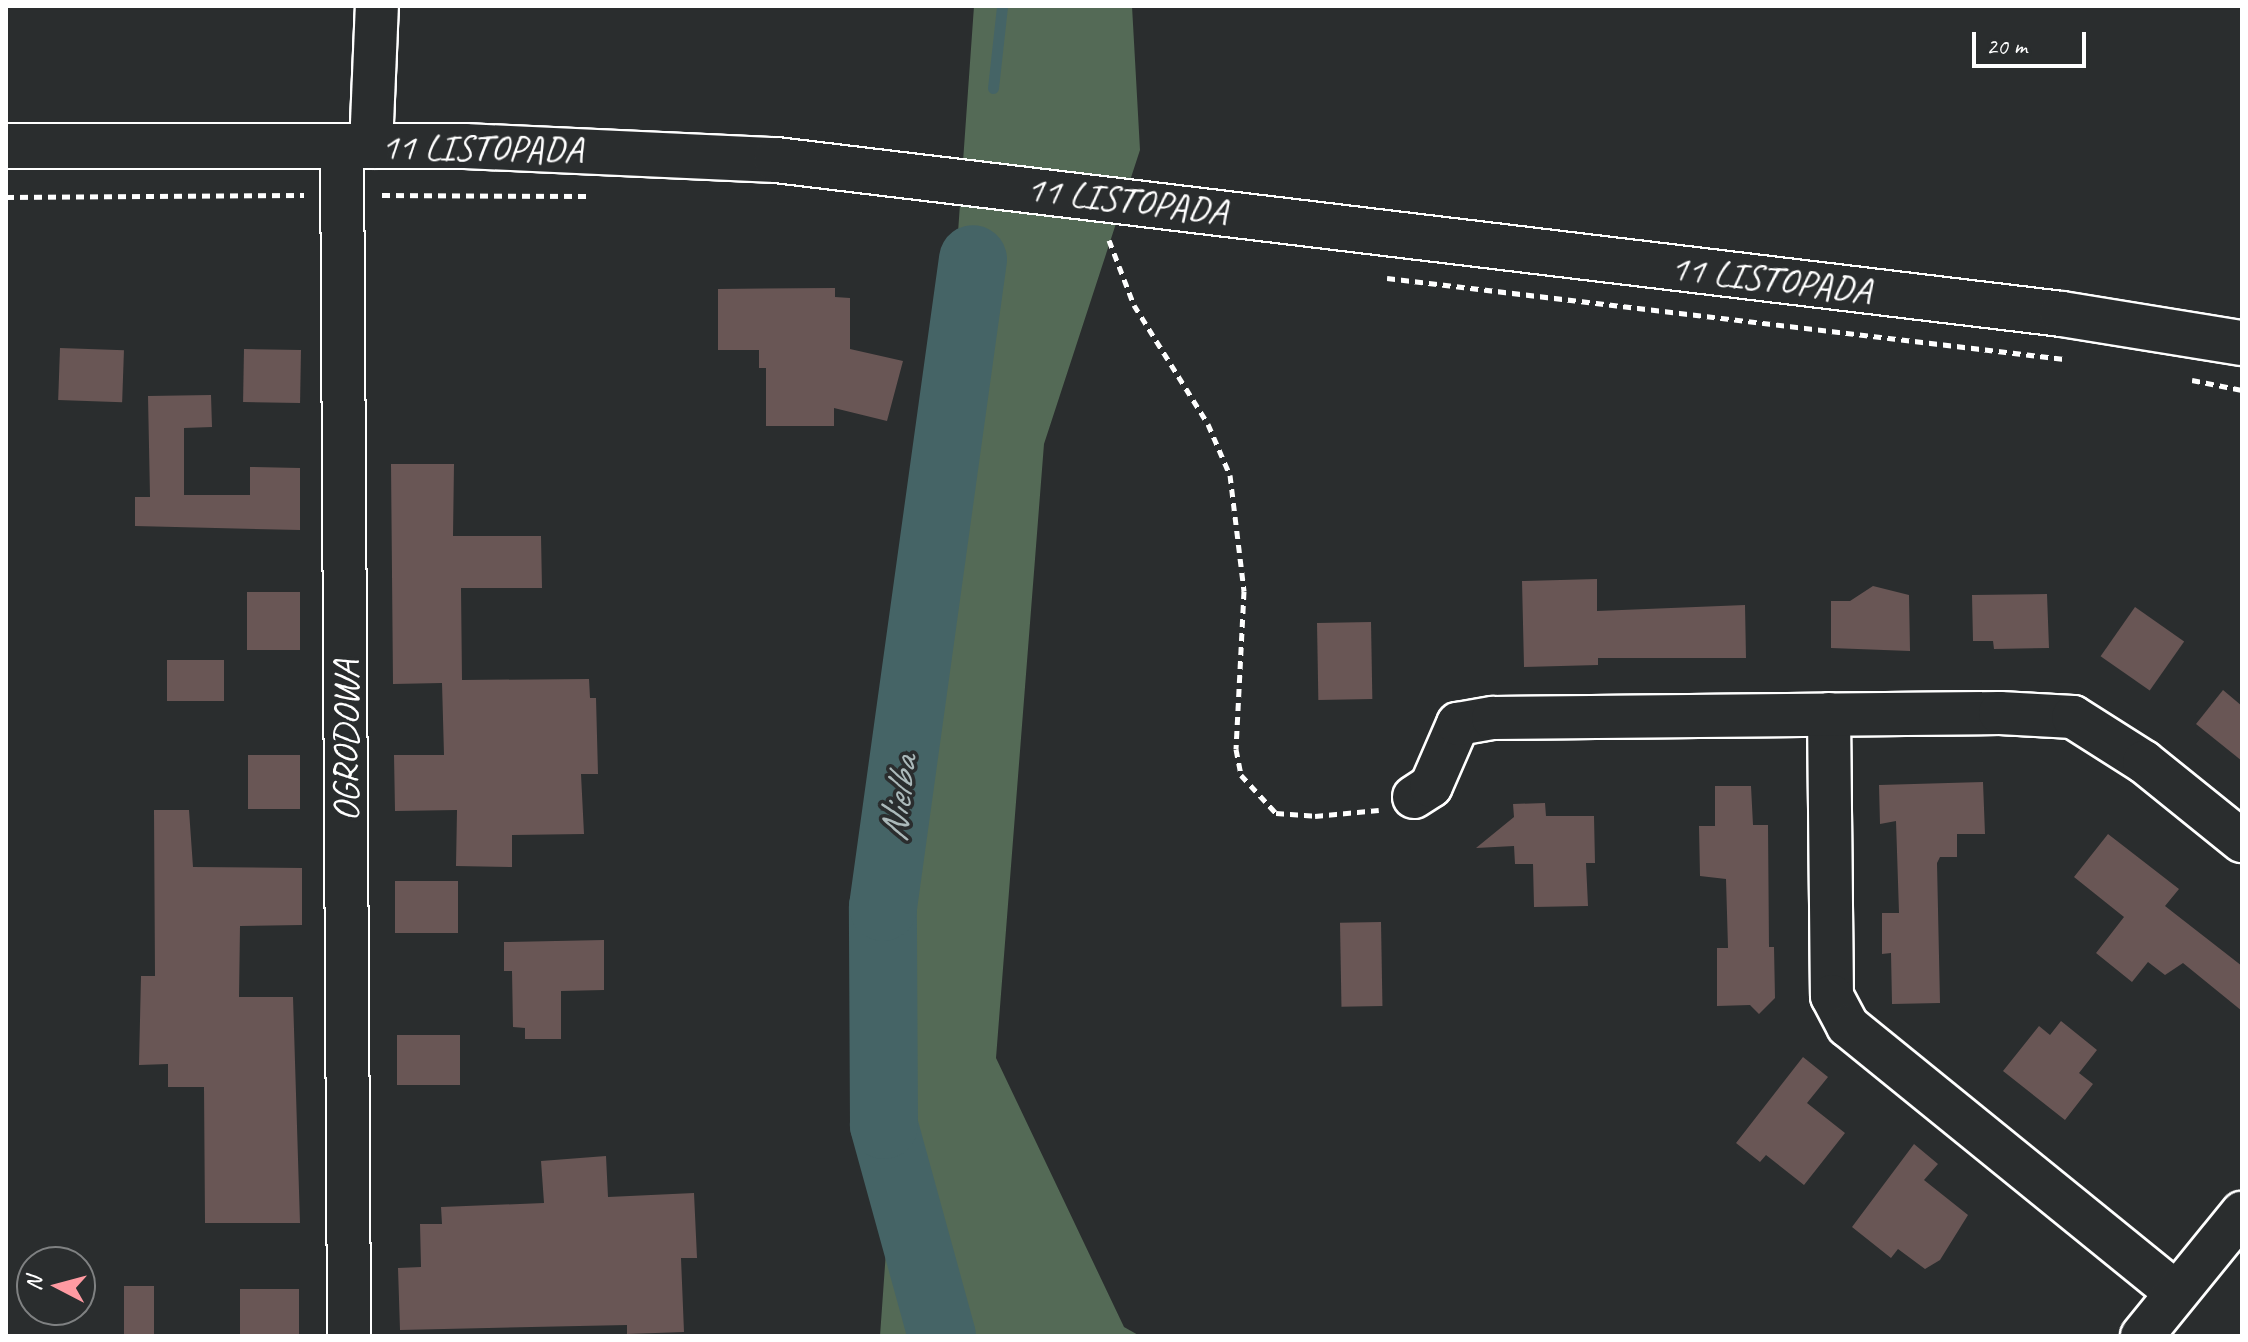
<!DOCTYPE html>
<html>
<head>
<meta charset="utf-8">
<style>
  body { margin:0 }
  #map { position:relative; width:2248px; height:1342px; overflow:hidden; background:#2a2d2e; font-family:Caveat,sans-serif }
  div>[style] { position:absolute }
  .green>* { inset:0; background:#546a56 }
  .stream>* { height:11px; margin:-5.5px; padding:0 5.5px; transform-origin:5.5px; border-radius:5.5px; background:#456466 }
  .river>* { height:68px; margin:-34px; padding:0 34px; transform-origin:34px; border-radius:34px; background:#456466 }
  .building>* { inset:0; background:#695655; transform-origin:0 0 }
  .path>* { height:5px; margin-top:-2.5px; transform-origin:0; background:repeating-linear-gradient(90deg,#fff 0 8px,transparent 0 14px) }
  .roads { filter:drop-shadow(2px 0 #fff) drop-shadow(-2px 0 #fff) drop-shadow(0 2px #fff) drop-shadow(0 -2px #fff) }
  .minor>* { height:42px; margin:-21px; padding:0 21px; transform-origin:21px; border-radius:21px; background:#2a2d2e }
  .secondary>* { height:44px; margin:-22px; padding:0 22px; transform-origin:22px; border-radius:22px; background:#2a2d2e }
  span { translate:-50% -50%; white-space:nowrap; text-align:center; line-height:1.15; -webkit-text-stroke:7px #2a2d2e; paint-order:stroke }
  .street-label { font-size:38px; color:#fff }
  .water-label { font-size:40px; color:#abb9ba; font-style:italic }
  .frame { position:absolute; inset:0; border:8px solid #fff; pointer-events:none }
  .north { position:absolute; left:16px; top:1246px; width:80px; height:80px; box-sizing:border-box; background:#2a2d2e; border:2px solid #7f8182; border-radius:50%; rotate:276deg; font-size:22px; font-weight:700; line-height:32px; text-align:center; color:#fff }
  .north::after { content:''; display:block; margin:auto; width:28px; height:36px; background:#ff9aa2; clip-path:polygon(50% 0,100% 100%,50% 72%,0 100%) }
  .scale { position:absolute; left:1972px; top:32px; width:114px; height:36px; box-sizing:border-box; border:4px solid #fff; border-top:0; padding-left:10px; font-size:24px; line-height:28px; white-space:nowrap; color:#fff; -webkit-text-stroke:6px #2a2d2e; paint-order:stroke }
</style>
</head>
<body>
<div id="map">
  <div class="green">
    <i style="clip-path:polygon(974px 6px,1132px 6px,1140px 150px,1044px 444px,996px 1058px,1124px 1327px,1140px 1336px,880px 1336px)"></i>
  </div>
  <div class="stream">
    <i style="left:993px;top:88px;width:82px;rotate:-83.7deg"></i>
  </div>
  <div class="river">
    <i style="left:942px;top:1336px;width:219px;rotate:-105.4deg"></i>
    <i style="left:884px;top:1125px;width:218px;rotate:-90.3deg"></i>
    <i style="left:883px;top:907px;width:654px;rotate:-82.09deg"></i>
  </div>
  <div class="building">
    <i style="clip-path:polygon(835px 288px,835px 297px,850px 298px,850px 349px,903px 361px,887px 421px,834px 408px,834px 426px,766px 426px,766px 368px,759px 368px,759px 350px,718px 350px,718px 289px)"></i>
    <i style="left:60px;top:348px;width:64px;height:52px;rotate:2deg"></i>
    <i style="left:244px;top:349px;width:57px;height:53px;rotate:1deg"></i>
    <i style="clip-path:polygon(211px 395px,212px 427px,184px 428px,184px 495px,250px 495px,250px 467px,300px 468px,300px 530px,135px 526px,135px 497px,150px 497px,148px 396px)"></i>
    <i style="clip-path:polygon(391px 464px,454px 464px,453px 536px,541px 536px,542px 588px,461px 588px,462px 680px,589px 679px,590px 698px,596px 698px,598px 774px,581px 774px,584px 834px,512px 835px,512px 867px,456px 866px,457px 810px,395px 811px,394px 755px,444px 755px,442px 683px,393px 684px)"></i>
    <i style="clip-path:polygon(1597px 579px,1597px 611px,1745px 605px,1746px 658px,1598px 658px,1598px 665px,1524px 667px,1522px 581px)"></i>
    <i style="clip-path:polygon(1873px 586px,1909px 595px,1910px 651px,1831px 648px,1831px 601px,1850px 601px)"></i>
    <i style="left:247px;top:592px;width:53px;height:58px"></i>
    <i style="clip-path:polygon(2047px 594px,2049px 648px,1994px 649px,1993px 641px,1973px 641px,1972px 595px)"></i>
    <i style="left:2135px;top:607px;width:60px;height:60px;rotate:35deg"></i>
    <i style="left:1371px;top:622px;width:77px;height:54px;rotate:89deg"></i>
    <i style="left:167px;top:660px;width:57px;height:41px"></i>
    <i style="clip-path:polygon(2223px 690px,2242px 706px,2242px 761px,2196px 724px)"></i>
    <i style="left:248px;top:755px;width:52px;height:54px"></i>
    <i style="clip-path:polygon(1983px 782px,1985px 834px,1957px 834px,1957px 857px,1940px 857px,1937px 863px,1940px 1003px,1892px 1004px,1891px 953px,1882px 954px,1882px 913px,1899px 913px,1896px 821px,1880px 824px,1879px 785px)"></i>
    <i style="clip-path:polygon(1715px 786px,1751px 786px,1753px 825px,1768px 825px,1769px 947px,1774px 947px,1775px 998px,1759px 1014px,1750px 1005px,1717px 1006px,1717px 948px,1728px 948px,1726px 879px,1700px 876px,1699px 826px,1715px 826px)"></i>
    <i style="clip-path:polygon(1545px 803px,1546px 816px,1594px 816px,1595px 863px,1586px 863px,1588px 906px,1534px 907px,1533px 864px,1515px 864px,1514px 846px,1476px 848px,1514px 817px,1513px 804px)"></i>
    <i style="clip-path:polygon(154px 810px,189px 810px,193px 867px,302px 868px,302px 925px,240px 926px,239px 997px,293px 997px,300px 1223px,205px 1223px,204px 1087px,168px 1087px,168px 1064px,139px 1065px,141px 976px,155px 976px)"></i>
    <i style="clip-path:polygon(2108px 834px,2179px 889px,2165px 906px,2242px 966px,2242px 1011px,2183px 963px,2165px 975px,2148px 962px,2132px 982px,2096px 953px,2124px 917px,2074px 877px)"></i>
    <i style="left:395px;top:881px;width:63px;height:52px"></i>
    <i style="left:1381px;top:922px;width:84px;height:41px;rotate:89deg"></i>
    <i style="clip-path:polygon(604px 940px,604px 990px,561px 991px,561px 1039px,525px 1039px,525px 1028px,513px 1027px,512px 971px,504px 971px,504px 942px)"></i>
    <i style="clip-path:polygon(2061px 1021px,2097px 1050px,2079px 1073px,2093px 1084px,2065px 1120px,2003px 1071px,2039px 1026px,2050px 1035px)"></i>
    <i style="left:397px;top:1035px;width:63px;height:50px"></i>
    <i style="clip-path:polygon(1803px 1057px,1828px 1077px,1807px 1103px,1845px 1133px,1804px 1185px,1766px 1155px,1760px 1162px,1736px 1143px)"></i>
    <i style="clip-path:polygon(1914px 1144px,1938px 1164px,1924px 1180px,1968px 1215px,1940px 1260px,1925px 1269px,1898px 1249px,1891px 1258px,1852px 1227px)"></i>
    <i style="clip-path:polygon(606px 1156px,608px 1197px,694px 1193px,697px 1258px,681px 1258px,684px 1332px,627px 1334px,627px 1325px,400px 1330px,398px 1268px,421px 1267px,420px 1224px,442px 1224px,441px 1207px,544px 1203px,541px 1161px)"></i>
    <i style="left:154px;top:1286px;width:50px;height:30px;rotate:90deg"></i>
    <i style="left:240px;top:1289px;width:59px;height:47px"></i>
  </div>
  <div class="path">
    <i style="left:382px;top:195px;width:206px;rotate:0.3deg"></i>
    <i style="left:6px;top:197px;width:298px;rotate:-0.4deg"></i>
    <i style="left:1109px;top:240px;width:70px;rotate:69deg"></i>
    <i style="left:1134px;top:305px;width:140px;rotate:58.1deg"></i>
    <i style="left:1208px;top:424px;width:56px;rotate:66.7deg"></i>
    <i style="left:1230px;top:475px;width:117px;rotate:83.1deg"></i>
    <i style="left:1244px;top:591px;width:158px;rotate:92.9deg"></i>
    <i style="left:1236px;top:749px;width:26px;rotate:79deg"></i>
    <i style="left:1241px;top:775px;width:52px;rotate:47.4deg"></i>
    <i style="left:1276px;top:813px;width:39px;rotate:4deg"></i>
    <i style="left:1315px;top:816px;width:64px;rotate:-5.4deg"></i>
    <i style="left:1387px;top:278px;width:682px;rotate:6.82deg"></i>
    <i style="left:2192px;top:380px;width:51px;rotate:11.3deg"></i>
  </div>
  <div class="roads">
    <div class="minor">
      <i style="left:342px;top:147px;width:1189px;rotate:89.66deg"></i>
      <i style="left:371px;top:147px;width:141px;rotate:-87.6deg"></i>
      <i style="left:1829px;top:714px;width:282px;rotate:89.4deg"></i>
      <i style="left:1832px;top:996px;width:34px;rotate:62deg"></i>
      <i style="left:1848px;top:1026px;width:423px;rotate:39.1deg"></i>
      <i style="left:1414px;top:797px;width:20px;rotate:-33deg"></i>
      <i style="left:1431px;top:786px;width:68px;rotate:-66.5deg"></i>
      <i style="left:1458px;top:724px;width:36px;rotate:-10deg"></i>
      <i style="left:1493px;top:718px;width:507px;rotate:-0.57deg"></i>
      <i style="left:2000px;top:713px;width:73px;rotate:3.1deg"></i>
      <i style="left:2073px;top:717px;width:84px;rotate:32.4deg"></i>
      <i style="left:2144px;top:762px;width:126px;rotate:38.9deg"></i>
      <i style="left:2142px;top:1336px;width:159px;rotate:-50.9deg"></i>
    </div>
    <div class="secondary">
      <i style="left:6px;top:146px;width:459px"></i>
      <i style="left:465px;top:146px;width:311px;rotate:2.6deg"></i>
      <i style="left:776px;top:160px;width:1295px;rotate:6.83deg"></i>
      <i style="left:2062px;top:314px;width:182px;rotate:9.2deg"></i>
    </div>
  </div>
  <div class="street-label">
    <span style="left:482px;top:148px;rotate:1deg">11 LISTOPADA</span>
    <span style="left:1127px;top:200px;rotate:7deg">11 LISTOPADA</span>
    <span style="left:1771px;top:279px;rotate:7deg">11 LISTOPADA</span>
    <span style="left:346px;top:741px;rotate:-90deg">OGRODOWA</span>
  </div>
  <div class="water-label">
    <span style="left:898px;top:799px;rotate:-82deg">Nielba</span>
  </div>
  <div class="frame"></div>
  <div class="north">N</div>
  <div class="scale">20 m</div>
</div>
</body>
</html>
